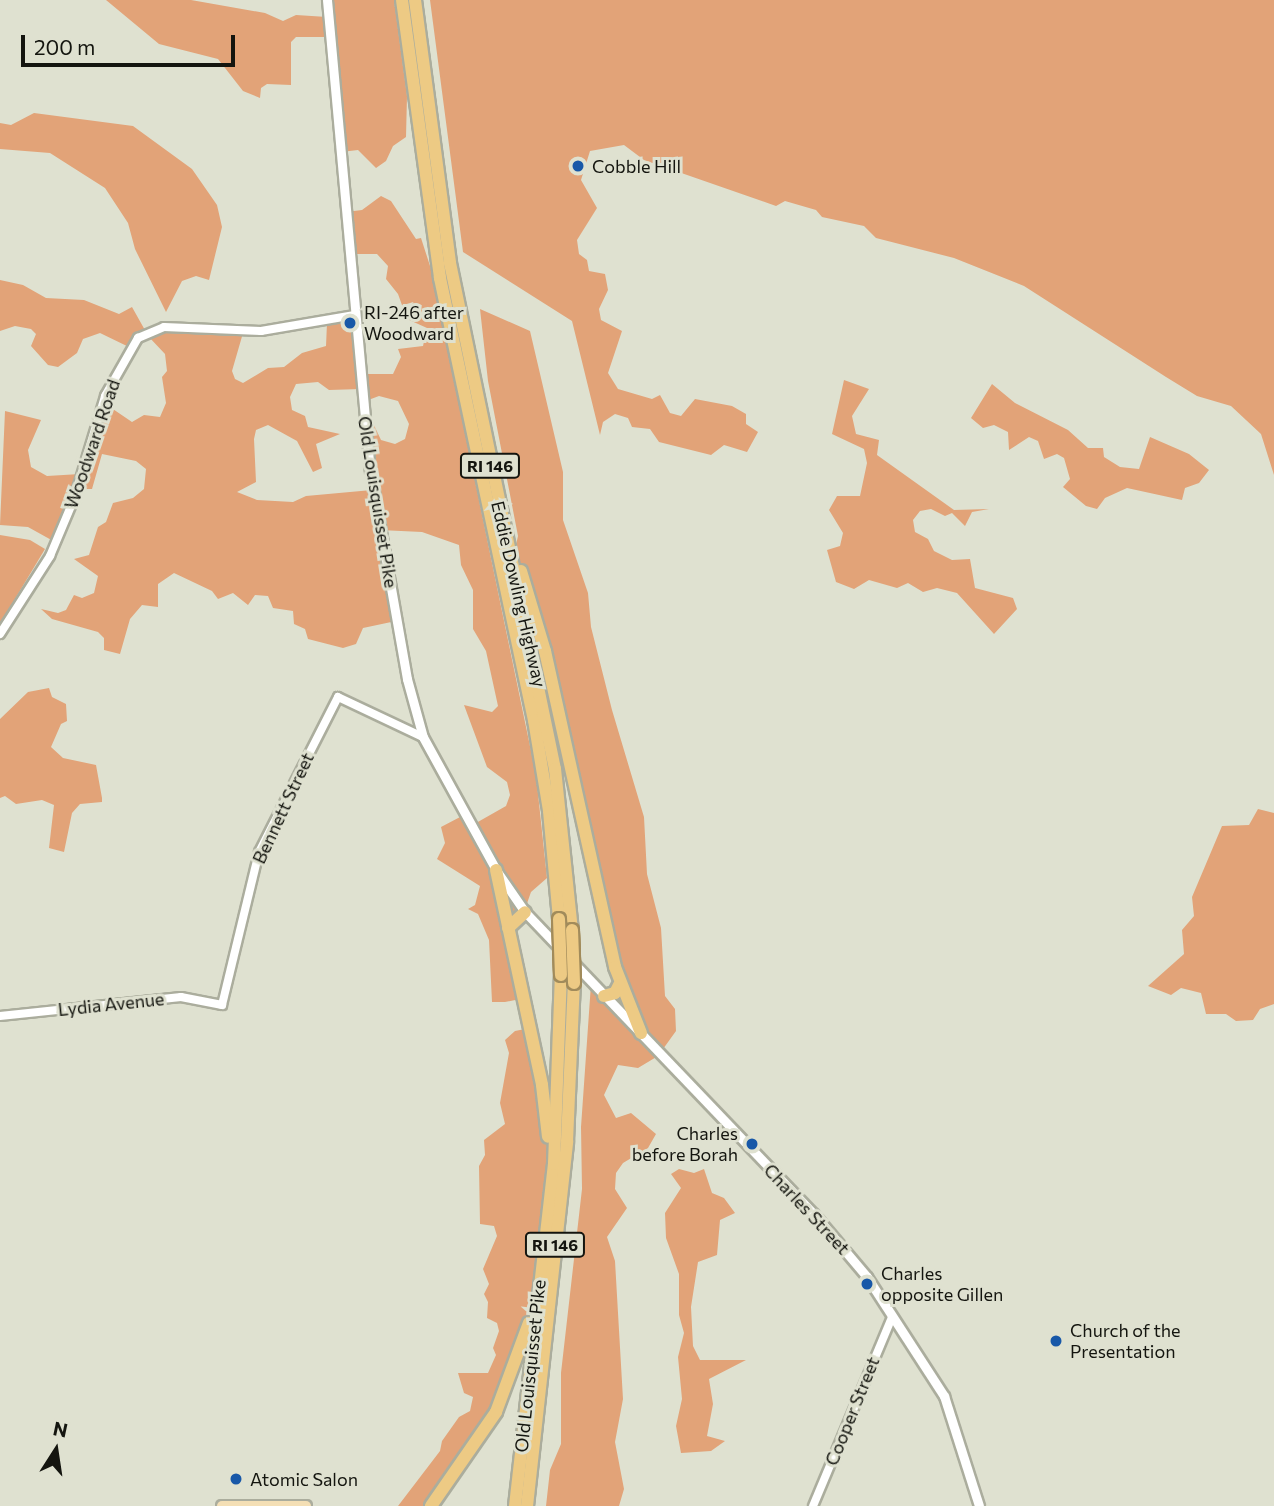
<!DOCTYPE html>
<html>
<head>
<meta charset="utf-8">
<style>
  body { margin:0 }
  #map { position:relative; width:1274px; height:1506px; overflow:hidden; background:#dfe1d0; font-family:Commissioner,sans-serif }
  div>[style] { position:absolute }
  .green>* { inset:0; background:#e2a378 }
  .roads { filter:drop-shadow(2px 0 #abad9d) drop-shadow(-2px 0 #abad9d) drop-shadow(0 2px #abad9d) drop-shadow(0 -2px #abad9d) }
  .tertiary>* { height:8px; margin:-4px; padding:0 4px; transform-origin:4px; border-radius:4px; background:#fff }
  .secondary>* { height:9px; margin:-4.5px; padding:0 4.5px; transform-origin:4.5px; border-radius:4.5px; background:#fff }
  .primary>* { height:10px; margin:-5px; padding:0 5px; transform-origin:5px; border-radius:5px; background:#f4dfb5 }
  .motorway>* { height:12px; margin:-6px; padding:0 6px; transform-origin:6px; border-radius:6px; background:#edca84 }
  .bridges { filter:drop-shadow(2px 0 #a18b5b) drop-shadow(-2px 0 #a18b5b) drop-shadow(0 2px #a18b5b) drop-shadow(0 -2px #a18b5b) }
  .motorway-bridge>* { height:12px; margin:-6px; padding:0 6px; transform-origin:6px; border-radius:6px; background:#edca84 }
  .dots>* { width:19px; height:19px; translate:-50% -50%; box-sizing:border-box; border:4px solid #dfe1d0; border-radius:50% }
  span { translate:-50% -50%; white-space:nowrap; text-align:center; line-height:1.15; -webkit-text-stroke:6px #dfe1d0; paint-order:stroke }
  .shield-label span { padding:2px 5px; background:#dfe1d0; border:2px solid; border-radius:5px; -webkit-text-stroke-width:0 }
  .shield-label { font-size:16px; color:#14150f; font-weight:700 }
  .poi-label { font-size:18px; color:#14150f }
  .left { translate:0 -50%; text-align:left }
  .right { translate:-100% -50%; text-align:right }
  .street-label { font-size:18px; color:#14150f }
  .north { position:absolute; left:21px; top:1415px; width:70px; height:70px; -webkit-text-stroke:5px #dfe1d0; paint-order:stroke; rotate:12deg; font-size:19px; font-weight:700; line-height:28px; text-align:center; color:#14150f }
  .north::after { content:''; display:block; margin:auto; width:24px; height:32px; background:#14150f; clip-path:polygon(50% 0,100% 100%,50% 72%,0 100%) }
  .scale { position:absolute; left:21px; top:35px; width:214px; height:32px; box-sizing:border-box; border:4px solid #14150f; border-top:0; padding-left:9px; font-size:21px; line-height:24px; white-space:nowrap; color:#14150f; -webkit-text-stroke:5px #dfe1d0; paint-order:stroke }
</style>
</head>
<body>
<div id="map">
  <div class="green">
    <i style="clip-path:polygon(106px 0,191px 0,265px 13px,283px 21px,296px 15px,327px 17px,327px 0,394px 0,407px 96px,406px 137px,393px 146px,386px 161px,376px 168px,358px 150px,341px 152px,329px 37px,296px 37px,291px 42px,291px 85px,267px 84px,261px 88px,260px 98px,243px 91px,218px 59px,159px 44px)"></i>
    <i style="clip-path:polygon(430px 0,1274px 0,1274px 475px,1261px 434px,1231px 406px,1197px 396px,1166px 377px,1024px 286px,954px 258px,876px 238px,864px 226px,822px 217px,816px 210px,785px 201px,776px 206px,644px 160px,624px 145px,590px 151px,581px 180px,597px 208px,577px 240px,579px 254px,587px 260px,589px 271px,605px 274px,608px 290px,599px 309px,601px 320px,622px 331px,608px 373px,618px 389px,652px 399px,660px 395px,670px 413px,681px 416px,695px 399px,732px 406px,746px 414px,746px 424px,758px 432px,747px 452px,724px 445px,711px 455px,659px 442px,650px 429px,632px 427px,628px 418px,615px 414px,603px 422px,600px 435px,572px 321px,463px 252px)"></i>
    <i style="clip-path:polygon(34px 113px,133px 126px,192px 169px,217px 205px,222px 227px,209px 280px,196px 276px,182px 281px,166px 312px,135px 249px,128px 223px,105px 188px,50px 153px,0 149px,0 123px,11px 125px)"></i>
    <i style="clip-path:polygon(evenodd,381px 196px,391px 201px,416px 239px,421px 238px,431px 269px,536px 775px,547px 878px,531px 892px,524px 912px,512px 912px,509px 925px,520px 999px,505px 1002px,492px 1002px,489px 940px,478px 914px,468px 909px,475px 905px,480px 886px,437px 859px,445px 843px,441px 827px,462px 816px,469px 827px,506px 806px,510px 795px,507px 782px,487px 767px,464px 705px,492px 712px,498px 706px,486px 651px,473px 629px,473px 590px,461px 565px,459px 545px,422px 532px,380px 530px,396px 621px,363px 628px,356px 644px,343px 648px,308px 639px,305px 629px,294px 624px,293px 611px,273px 608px,268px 596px,255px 595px,248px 605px,233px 593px,218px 599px,212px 591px,174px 573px,158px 584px,158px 607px,142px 605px,130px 619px,120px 654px,104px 650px,104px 638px,98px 632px,52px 619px,41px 609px,58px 613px,66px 610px,74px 595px,82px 598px,94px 593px,98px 576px,74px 559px,89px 555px,98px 527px,106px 522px,113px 503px,133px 498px,144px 489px,146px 469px,136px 461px,102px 454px,92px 489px,77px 489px,55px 542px,28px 527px,0 525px,5px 411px,41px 420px,28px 450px,31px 467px,47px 476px,80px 474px,104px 403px,132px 422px,144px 415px,160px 417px,166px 403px,162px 377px,167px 371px,165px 354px,148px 336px,131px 348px,100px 333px,83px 339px,77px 353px,58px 367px,48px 365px,31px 346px,36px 334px,31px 329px,15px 326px,0 331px,0 280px,23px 285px,46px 298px,84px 300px,119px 314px,132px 307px,146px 332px,243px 333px,232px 371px,235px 379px,243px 383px,268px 368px,284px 367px,302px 353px,326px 346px,327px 323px,352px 315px,361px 374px,393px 374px,401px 357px,398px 349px,423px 346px,427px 328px,407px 319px,398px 294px,386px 279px,388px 266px,377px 254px,350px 254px,346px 212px,362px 210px,381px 196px,318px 382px,329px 390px,361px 389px,363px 402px,379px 396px,398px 401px,409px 424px,405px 439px,395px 444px,381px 440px,373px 423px,365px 422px,372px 490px,306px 496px,293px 502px,257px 500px,237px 492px,256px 482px,254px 439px,256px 430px,268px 425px,297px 441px,313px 472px,322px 468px,316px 444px,340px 434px,308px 427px,305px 416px,292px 410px,290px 397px,296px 384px,318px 382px)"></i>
    <i style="clip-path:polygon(480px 309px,530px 331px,563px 472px,563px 520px,588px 593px,591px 627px,612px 710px,644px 817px,647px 874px,661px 928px,665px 996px,675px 1009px,676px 1031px,658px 1056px,638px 1068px,618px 1065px,604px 1095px,616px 1118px,631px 1113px,656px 1134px,648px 1148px,623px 1163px,616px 1173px,615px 1189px,627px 1208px,607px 1237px,615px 1261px,623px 1399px,615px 1442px,624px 1489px,619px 1506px,546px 1506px,550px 1470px,561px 1444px,561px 1373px,582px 1189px,581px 1127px,591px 984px,610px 998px,619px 996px,515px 549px,518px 536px,488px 381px)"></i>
    <i style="clip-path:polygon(844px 380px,869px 389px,852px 416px,856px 434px,879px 440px,877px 455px,954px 510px,989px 509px,972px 512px,965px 526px,952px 513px,945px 516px,931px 509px,920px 511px,913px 520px,915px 532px,928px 539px,934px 551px,952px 560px,970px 559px,975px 588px,1013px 598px,1017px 609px,994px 634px,957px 593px,937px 588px,923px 592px,908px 583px,897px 588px,869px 580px,854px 589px,836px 582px,827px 550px,840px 546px,843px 533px,829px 510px,837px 496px,860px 496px,867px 463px,864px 449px,832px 434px)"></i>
    <i style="clip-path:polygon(992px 384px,1015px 403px,1068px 430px,1088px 448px,1103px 448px,1104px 457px,1120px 467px,1139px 469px,1150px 437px,1189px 454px,1209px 470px,1199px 483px,1185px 488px,1182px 500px,1127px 488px,1105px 498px,1097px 509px,1086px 506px,1063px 487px,1070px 479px,1064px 458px,1057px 454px,1044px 459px,1038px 441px,1029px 437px,1009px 450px,1008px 432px,994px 425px,983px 428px,971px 418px)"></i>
    <i style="clip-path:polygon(0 535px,30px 540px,45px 549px,0 624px)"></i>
    <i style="clip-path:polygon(49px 688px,52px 697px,66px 704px,67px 721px,61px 724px,51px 747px,63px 758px,96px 765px,102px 798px,102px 802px,80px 804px,72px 813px,64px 852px,49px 848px,54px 805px,42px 800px,16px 804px,5px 796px,0 798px,0 719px,28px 692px)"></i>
    <i style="clip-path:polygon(1258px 809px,1274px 813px,1274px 1004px,1260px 1009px,1253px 1020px,1236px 1021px,1226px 1014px,1206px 1014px,1201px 993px,1181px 988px,1171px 995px,1148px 986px,1184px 954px,1182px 930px,1194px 916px,1192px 897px,1222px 826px,1249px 825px)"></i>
    <i style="clip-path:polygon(530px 1028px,549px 1124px,537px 1297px,525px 1342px,507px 1391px,433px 1506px,398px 1506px,440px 1451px,442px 1441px,459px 1417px,470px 1411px,473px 1397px,464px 1393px,458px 1373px,488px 1373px,496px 1355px,493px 1348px,499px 1331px,497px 1323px,487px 1318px,488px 1302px,484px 1294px,489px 1284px,483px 1269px,497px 1236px,494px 1226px,480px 1224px,479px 1166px,485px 1155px,484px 1140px,505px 1124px,500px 1103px,509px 1053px,505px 1040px,515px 1031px)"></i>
    <i style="clip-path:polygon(679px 1169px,694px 1173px,704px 1169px,712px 1193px,724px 1198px,735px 1213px,720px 1220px,717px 1255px,698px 1262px,691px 1307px,693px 1346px,700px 1360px,746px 1360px,709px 1379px,713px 1404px,707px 1436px,725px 1441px,711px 1451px,681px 1453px,676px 1426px,682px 1399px,678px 1357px,684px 1333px,679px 1315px,679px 1274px,666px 1238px,665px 1213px,681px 1188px,671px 1174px)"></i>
  </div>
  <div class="roads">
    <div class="tertiary">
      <i style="left:0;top:634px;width:93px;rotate:-57.3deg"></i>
      <i style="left:50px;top:556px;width:62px;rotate:-67.2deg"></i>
      <i style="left:74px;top:499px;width:108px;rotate:-73.2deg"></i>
      <i style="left:105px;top:396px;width:67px;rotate:-60.4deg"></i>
      <i style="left:138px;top:338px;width:28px;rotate:-23deg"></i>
      <i style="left:164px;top:327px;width:97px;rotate:2.4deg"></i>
      <i style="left:261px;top:331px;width:95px;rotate:-9.7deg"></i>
      <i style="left:0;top:1016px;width:182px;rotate:-6deg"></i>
      <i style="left:181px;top:997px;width:42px;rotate:11deg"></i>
      <i style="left:222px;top:1005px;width:157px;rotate:-76.4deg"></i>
      <i style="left:259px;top:852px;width:174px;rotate:-63deg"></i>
      <i style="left:338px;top:697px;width:94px;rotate:25.2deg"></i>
      <i style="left:813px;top:1506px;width:205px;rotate:-67.3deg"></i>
    </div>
    <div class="secondary">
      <i style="left:327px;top:0;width:471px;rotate:84.8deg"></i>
      <i style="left:370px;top:469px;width:213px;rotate:80deg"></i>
      <i style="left:407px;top:679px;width:60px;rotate:74.6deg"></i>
      <i style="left:423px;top:737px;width:152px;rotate:61.2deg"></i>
      <i style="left:496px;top:870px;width:51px;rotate:55.4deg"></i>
      <i style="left:525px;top:912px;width:418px;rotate:46.3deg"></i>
      <i style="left:814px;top:1214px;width:82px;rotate:49.9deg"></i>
      <i style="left:867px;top:1277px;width:142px;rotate:57.1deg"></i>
      <i style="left:944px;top:1396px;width:115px;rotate:72.3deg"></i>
    </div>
    <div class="primary">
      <i style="left:222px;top:1506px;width:84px"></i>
    </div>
    <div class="motorway">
      <i style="left:402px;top:0;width:281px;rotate:82.2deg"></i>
      <i style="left:440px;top:278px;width:452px;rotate:78deg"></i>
      <i style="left:534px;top:720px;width:92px;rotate:80.6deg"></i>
      <i style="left:549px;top:811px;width:108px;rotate:84.7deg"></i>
      <i style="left:415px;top:0;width:265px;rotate:82.4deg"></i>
      <i style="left:450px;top:263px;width:517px;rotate:78.28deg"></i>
      <i style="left:555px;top:769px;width:162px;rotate:84deg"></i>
      <i style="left:521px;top:571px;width:84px;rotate:73.3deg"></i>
      <i style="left:545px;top:651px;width:324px;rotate:77.5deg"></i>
      <i style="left:615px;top:967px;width:71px;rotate:68.5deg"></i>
      <i style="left:496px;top:870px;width:220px;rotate:77.9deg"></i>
      <i style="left:542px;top:1085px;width:52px;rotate:83.4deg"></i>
      <i style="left:508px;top:928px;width:23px;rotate:-43deg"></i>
      <i style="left:604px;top:996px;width:11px;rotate:-15deg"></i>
      <i style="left:615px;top:993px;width:9px;rotate:-63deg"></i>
      <i style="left:431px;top:1506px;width:114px;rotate:-55.3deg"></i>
      <i style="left:496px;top:1412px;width:95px;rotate:-69.7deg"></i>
      <i style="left:515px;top:1506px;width:344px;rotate:-83.5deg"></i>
      <i style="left:554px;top:1164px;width:189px;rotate:-87.9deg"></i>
      <i style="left:527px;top:1506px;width:367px;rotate:-83.7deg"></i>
      <i style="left:567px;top:1141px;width:158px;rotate:-87.5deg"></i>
    </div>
  </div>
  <div class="bridges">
    <div class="motorway-bridge">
      <i style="left:559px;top:919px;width:56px;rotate:88deg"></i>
      <i style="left:572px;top:930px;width:53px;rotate:87.8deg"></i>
    </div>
  </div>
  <div class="dots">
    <i style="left:578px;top:166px;background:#1858a8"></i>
    <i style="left:350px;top:323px;background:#1858a8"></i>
    <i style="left:752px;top:1144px;background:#1858a8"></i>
    <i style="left:867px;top:1284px;background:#1858a8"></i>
    <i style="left:1056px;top:1341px;background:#1858a8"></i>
    <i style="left:236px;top:1479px;background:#1858a8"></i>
  </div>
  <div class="shield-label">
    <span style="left:490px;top:466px">RI 146</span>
    <span style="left:555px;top:1245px">RI 146</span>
  </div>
  <div class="poi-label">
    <span class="left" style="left:592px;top:166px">Cobble Hill</span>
    <span class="left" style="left:364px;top:323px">RI-246 after<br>Woodward</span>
    <span class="right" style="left:738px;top:1144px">Charles<br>before Borah</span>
    <span class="left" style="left:881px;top:1284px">Charles<br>opposite Gillen</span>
    <span class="left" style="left:1070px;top:1341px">Church of the<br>Presentation</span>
    <span class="left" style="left:250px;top:1479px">Atomic Salon</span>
  </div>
  <div class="street-label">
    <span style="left:92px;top:444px;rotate:-71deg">Woodward Road</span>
    <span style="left:378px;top:502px;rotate:81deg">Old Louisquisset Pike</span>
    <span style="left:519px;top:594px;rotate:77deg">Eddie Dowling Highway</span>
    <span style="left:283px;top:808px;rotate:-65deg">Bennett Street</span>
    <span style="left:111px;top:1004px;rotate:-6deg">Lydia Avenue</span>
    <span style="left:807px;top:1209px;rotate:47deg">Charles Street</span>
    <span style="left:530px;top:1366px;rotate:-84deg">Old Louisquisset Pike</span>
    <span style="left:852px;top:1411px;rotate:-68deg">Cooper Street</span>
  </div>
  <div class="north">N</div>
  <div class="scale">200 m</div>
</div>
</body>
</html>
